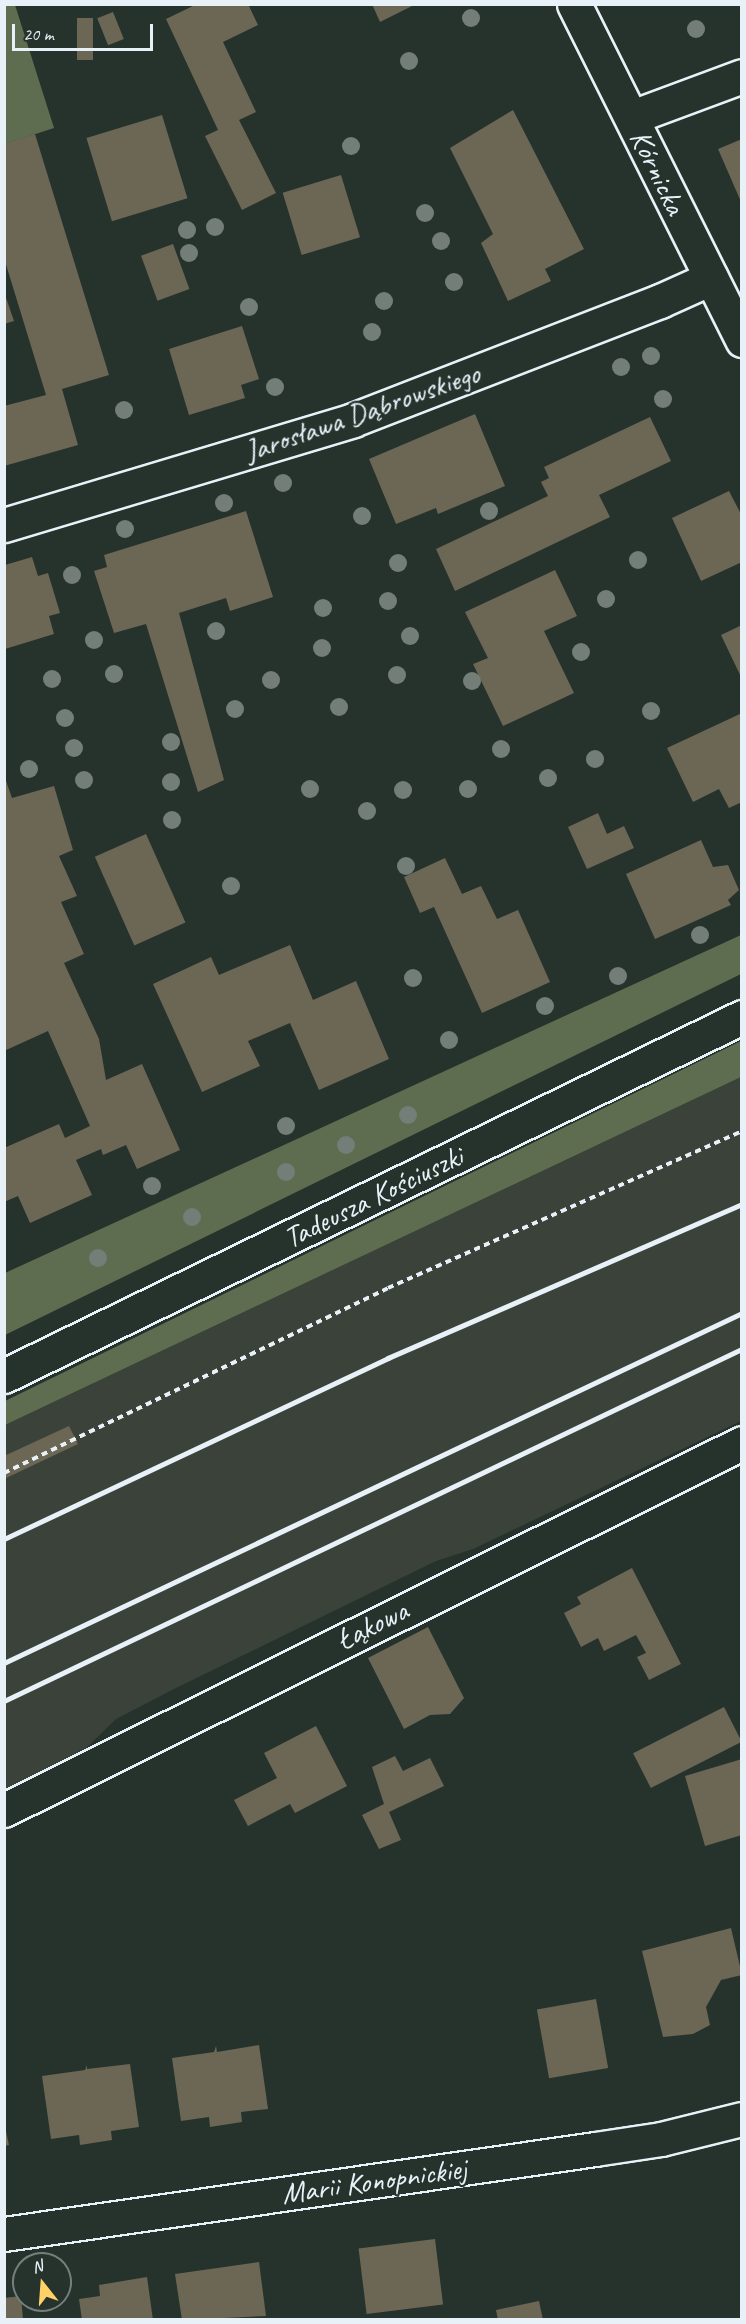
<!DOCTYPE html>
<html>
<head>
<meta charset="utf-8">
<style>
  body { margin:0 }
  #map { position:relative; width:746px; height:2324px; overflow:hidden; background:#26332d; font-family:Caveat,sans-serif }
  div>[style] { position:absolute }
  .built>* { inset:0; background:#3b4239 }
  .green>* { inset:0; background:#5e6d4f }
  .building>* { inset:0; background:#6c6655; transform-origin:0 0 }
  .path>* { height:4px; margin-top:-2px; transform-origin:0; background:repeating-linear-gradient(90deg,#e8f1f8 0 6px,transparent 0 10.5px) }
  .roads { filter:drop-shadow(2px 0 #e8f1f8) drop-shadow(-2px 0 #e8f1f8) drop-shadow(0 2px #e8f1f8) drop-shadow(0 -2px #e8f1f8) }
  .minor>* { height:33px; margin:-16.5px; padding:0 16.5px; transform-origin:16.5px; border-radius:16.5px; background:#26332d }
  .rail>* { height:4.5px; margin:-2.25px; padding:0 2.25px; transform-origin:2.25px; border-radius:2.25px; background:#e8f1f8 }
  .trees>* { width:18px; height:18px; margin:-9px; border-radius:50%; background:#727e77 }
  span { translate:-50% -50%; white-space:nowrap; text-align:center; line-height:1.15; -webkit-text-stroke:4.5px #26332d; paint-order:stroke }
  .street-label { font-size:30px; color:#e8f1f8 }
  .frame { position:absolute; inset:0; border:6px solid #e8f1f8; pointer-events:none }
  .north { position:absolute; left:12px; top:2252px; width:60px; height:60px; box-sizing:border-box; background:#26332d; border:2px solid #747f7e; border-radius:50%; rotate:343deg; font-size:16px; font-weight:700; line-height:24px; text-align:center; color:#e8f1f8 }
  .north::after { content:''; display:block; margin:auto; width:21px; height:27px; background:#ffd166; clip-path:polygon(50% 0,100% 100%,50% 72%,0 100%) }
  .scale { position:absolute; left:12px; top:24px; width:141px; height:27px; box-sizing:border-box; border:3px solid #e8f1f8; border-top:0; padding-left:8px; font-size:18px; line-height:21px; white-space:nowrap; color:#e8f1f8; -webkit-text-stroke:4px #26332d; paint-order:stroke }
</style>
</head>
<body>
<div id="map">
  <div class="built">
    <i style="clip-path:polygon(741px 1077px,741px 1421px,473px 1549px,436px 1561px,178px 1687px,116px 1719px,86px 1748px,5px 1790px,5px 1425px)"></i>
  </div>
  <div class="green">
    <i style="clip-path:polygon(5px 5px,15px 5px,54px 128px,5px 144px)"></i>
    <i style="clip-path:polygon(741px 935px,741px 974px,5px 1335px,5px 1273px)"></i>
    <i style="clip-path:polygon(741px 1041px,741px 1077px,5px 1425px,5px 1401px)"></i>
  </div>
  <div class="building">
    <i style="clip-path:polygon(197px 4px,248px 4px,258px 25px,223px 42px,256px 112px,239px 120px,276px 193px,242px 210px,205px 136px,218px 130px,166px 19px)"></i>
    <i style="clip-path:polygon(372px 4px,416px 4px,380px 22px)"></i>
    <i style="left:113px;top:12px;width:29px;height:17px;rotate:68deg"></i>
    <i style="left:93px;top:18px;width:42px;height:16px;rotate:90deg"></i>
    <i style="clip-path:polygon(513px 110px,584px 249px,545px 269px,551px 281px,508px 301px,481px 243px,493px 234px,450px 148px)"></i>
    <i style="left:162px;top:115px;width:87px;height:79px;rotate:73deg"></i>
    <i style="clip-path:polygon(35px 134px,109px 375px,62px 389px,78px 445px,4px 466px,4px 406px,46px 395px,4px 258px,4px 144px)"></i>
    <i style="clip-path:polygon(742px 139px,742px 204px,718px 149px)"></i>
    <i style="left:341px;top:175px;width:65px;height:61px;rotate:73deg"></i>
    <i style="left:173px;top:244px;width:48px;height:34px;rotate:70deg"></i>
    <i style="clip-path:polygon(4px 292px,14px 321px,4px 324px)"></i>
    <i style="clip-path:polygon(242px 326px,259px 379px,241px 385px,245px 398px,189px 415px,169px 349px)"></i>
    <i style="clip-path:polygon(475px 414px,505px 486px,438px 514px,436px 508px,396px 524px,369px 459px)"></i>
    <i style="clip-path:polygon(650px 417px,671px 461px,599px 495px,610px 517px,455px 591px,436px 549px,548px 496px,541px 482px,549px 478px,544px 467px)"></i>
    <i style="clip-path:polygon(729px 491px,742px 516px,742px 562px,701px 581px,672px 518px)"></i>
    <i style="clip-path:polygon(246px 511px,273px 597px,230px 611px,226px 598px,179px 613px,224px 780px,198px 792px,146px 624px,114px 633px,94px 571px,107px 567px,104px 555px)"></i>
    <i style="clip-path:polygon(32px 557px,38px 576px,48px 573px,60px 613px,49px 616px,54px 634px,5px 649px,5px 565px)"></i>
    <i style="clip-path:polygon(555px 570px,577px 616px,544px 631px,574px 693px,503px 726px,473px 664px,488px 658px,465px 612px)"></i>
    <i style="clip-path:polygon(742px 625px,742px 679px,721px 635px)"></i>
    <i style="clip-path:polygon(742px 713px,742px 802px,729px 808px,719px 789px,693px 802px,667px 748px)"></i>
    <i style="clip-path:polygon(4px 775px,12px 798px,54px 786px,73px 850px,59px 856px,77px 896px,61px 902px,84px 954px,64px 963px,99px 1039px,106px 1080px,142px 1064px,180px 1150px,137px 1169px,126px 1145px,103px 1155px,101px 1149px,76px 1160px,92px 1195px,30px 1223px,18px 1196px,4px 1202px,4px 1148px,59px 1124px,65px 1138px,90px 1126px,48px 1031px,4px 1051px)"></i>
    <i style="clip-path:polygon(598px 813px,607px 834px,624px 826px,634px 848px,587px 869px,568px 827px)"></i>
    <i style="left:146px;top:834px;width:97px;height:56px;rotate:66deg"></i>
    <i style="clip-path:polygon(701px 840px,713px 867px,728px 865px,739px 890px,728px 900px,731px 905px,655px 939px,626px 874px)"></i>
    <i style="clip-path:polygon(445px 858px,462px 894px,481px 886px,497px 919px,518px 910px,550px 982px,482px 1013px,434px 907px,420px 913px,404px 877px)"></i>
    <i style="clip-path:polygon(290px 945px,313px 1000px,356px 981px,389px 1059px,319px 1090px,290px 1023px,248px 1041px,260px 1066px,202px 1092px,153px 984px,211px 957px,219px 975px)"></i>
    <i style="clip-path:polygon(69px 1426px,78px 1444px,4px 1479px,4px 1456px)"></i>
    <i style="clip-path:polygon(632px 1568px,681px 1664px,649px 1680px,637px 1657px,646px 1653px,636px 1635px,604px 1651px,598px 1638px,581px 1647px,564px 1613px,581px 1604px,577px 1597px)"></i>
    <i style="clip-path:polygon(428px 1627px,464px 1698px,450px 1714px,430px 1715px,404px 1729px,368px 1658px)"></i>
    <i style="left:724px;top:1707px;width:39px;height:102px;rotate:63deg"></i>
    <i style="clip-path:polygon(316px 1726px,347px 1786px,295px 1813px,290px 1804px,248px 1826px,234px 1800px,277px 1778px,264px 1753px)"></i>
    <i style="clip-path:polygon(395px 1756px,403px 1771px,430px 1758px,444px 1786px,389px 1812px,401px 1840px,379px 1849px,362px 1815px,384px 1804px,372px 1767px)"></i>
    <i style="clip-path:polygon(742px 1759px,742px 1835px,705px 1846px,685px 1776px)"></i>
    <i style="clip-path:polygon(731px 1928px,742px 1975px,721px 1980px,706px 2007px,710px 2025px,693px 2034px,663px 2037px,642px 1951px)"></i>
    <i style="left:596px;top:1999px;width:70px;height:60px;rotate:80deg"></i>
    <i style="clip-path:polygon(259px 2045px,268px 2109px,241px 2112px,242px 2122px,210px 2127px,209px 2117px,181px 2121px,172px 2058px,214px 2052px,216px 2046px,217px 2052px)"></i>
    <i style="clip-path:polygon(130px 2064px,139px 2127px,111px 2131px,112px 2140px,80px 2145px,79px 2135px,51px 2139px,42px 2076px,85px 2070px,87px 2065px,87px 2069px)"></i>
    <i style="clip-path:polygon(4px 2122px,9px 2145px,4px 2146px)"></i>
    <i style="left:435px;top:2239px;width:66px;height:77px;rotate:83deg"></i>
    <i style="clip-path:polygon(259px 2262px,266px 2316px,182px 2320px,175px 2274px)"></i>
    <i style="clip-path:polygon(147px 2277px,153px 2320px,82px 2320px,79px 2299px,100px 2296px,99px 2285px)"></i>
    <i style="clip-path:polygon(21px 2296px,23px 2320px,4px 2320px,4px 2298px)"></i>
    <i style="clip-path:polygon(539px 2301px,543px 2320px,498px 2320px,496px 2310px)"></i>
  </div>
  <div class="path">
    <i style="left:4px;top:1473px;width:426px;rotate:-25.7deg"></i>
    <i style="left:388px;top:1288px;width:387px;rotate:-23.9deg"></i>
  </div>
  <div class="roads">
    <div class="minor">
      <i style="left:574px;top:4px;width:376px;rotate:63.4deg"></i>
      <i style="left:632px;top:117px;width:117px;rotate:-20.4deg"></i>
      <i style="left:4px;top:525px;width:364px;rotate:-16.7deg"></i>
      <i style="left:353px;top:420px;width:329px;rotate:-21.2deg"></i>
      <i style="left:660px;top:301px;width:56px;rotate:-24.3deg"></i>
      <i style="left:4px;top:1376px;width:821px;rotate:-25.94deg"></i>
      <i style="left:4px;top:1810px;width:824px;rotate:-26.44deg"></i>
      <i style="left:4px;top:2234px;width:597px;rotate:-8.18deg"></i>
      <i style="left:595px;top:2149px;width:67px;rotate:-8.6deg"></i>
      <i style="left:661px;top:2139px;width:83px;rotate:-13.9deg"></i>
    </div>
  </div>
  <div class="rail">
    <i style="left:4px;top:1539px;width:425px;rotate:-25.2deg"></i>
    <i style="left:388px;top:1358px;width:386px;rotate:-23.5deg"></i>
    <i style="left:4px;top:1663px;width:817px;rotate:-25.37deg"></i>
    <i style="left:4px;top:1701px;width:818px;rotate:-25.5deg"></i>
  </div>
  <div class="trees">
    <i style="left:471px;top:18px"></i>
    <i style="left:696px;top:29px"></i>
    <i style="left:409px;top:61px"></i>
    <i style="left:351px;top:146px"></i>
    <i style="left:425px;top:213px"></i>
    <i style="left:215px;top:227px"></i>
    <i style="left:187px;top:230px"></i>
    <i style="left:441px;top:241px"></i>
    <i style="left:189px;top:253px"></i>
    <i style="left:454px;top:282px"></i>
    <i style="left:384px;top:301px"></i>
    <i style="left:249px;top:307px"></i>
    <i style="left:372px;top:332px"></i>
    <i style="left:651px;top:356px"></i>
    <i style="left:621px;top:367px"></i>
    <i style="left:275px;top:387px"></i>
    <i style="left:663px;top:399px"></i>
    <i style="left:124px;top:410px"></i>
    <i style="left:283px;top:483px"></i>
    <i style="left:224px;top:503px"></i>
    <i style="left:489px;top:511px"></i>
    <i style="left:362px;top:516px"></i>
    <i style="left:125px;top:529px"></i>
    <i style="left:638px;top:560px"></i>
    <i style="left:398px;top:563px"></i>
    <i style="left:72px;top:575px"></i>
    <i style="left:606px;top:599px"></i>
    <i style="left:388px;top:601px"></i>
    <i style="left:323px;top:608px"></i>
    <i style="left:216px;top:631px"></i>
    <i style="left:410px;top:636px"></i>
    <i style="left:94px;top:640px"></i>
    <i style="left:322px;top:648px"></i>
    <i style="left:581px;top:652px"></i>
    <i style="left:114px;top:674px"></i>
    <i style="left:397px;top:675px"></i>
    <i style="left:52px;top:679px"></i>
    <i style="left:271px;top:680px"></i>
    <i style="left:472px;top:681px"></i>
    <i style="left:339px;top:707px"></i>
    <i style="left:235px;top:709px"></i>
    <i style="left:651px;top:711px"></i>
    <i style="left:65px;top:718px"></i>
    <i style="left:171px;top:742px"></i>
    <i style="left:74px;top:748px"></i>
    <i style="left:501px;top:749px"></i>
    <i style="left:595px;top:759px"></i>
    <i style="left:29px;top:769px"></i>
    <i style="left:548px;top:778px"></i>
    <i style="left:84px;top:780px"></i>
    <i style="left:171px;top:782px"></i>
    <i style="left:310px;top:789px"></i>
    <i style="left:468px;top:789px"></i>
    <i style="left:403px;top:790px"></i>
    <i style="left:367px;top:811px"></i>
    <i style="left:172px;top:820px"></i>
    <i style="left:406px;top:866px"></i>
    <i style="left:231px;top:886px"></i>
    <i style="left:700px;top:935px"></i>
    <i style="left:618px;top:976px"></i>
    <i style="left:413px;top:978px"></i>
    <i style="left:545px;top:1006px"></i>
    <i style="left:449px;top:1040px"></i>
    <i style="left:408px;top:1115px"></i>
    <i style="left:286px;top:1126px"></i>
    <i style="left:346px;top:1145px"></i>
    <i style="left:286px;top:1172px"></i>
    <i style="left:152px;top:1186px"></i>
    <i style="left:192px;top:1217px"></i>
    <i style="left:98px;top:1258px"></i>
  </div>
  <div class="street-label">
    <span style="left:658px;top:172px;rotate:64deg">Kórnicka</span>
    <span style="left:362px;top:412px;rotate:-19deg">Jarosława Dąbrowskiego</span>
    <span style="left:373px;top:1197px;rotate:-26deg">Tadeusza Kościuszki</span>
    <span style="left:372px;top:1625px;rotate:-26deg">Łąkowa</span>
    <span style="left:374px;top:2181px;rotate:-8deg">Marii Konopnickiej</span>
  </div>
  <div class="frame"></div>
  <div class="north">N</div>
  <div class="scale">20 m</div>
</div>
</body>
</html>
